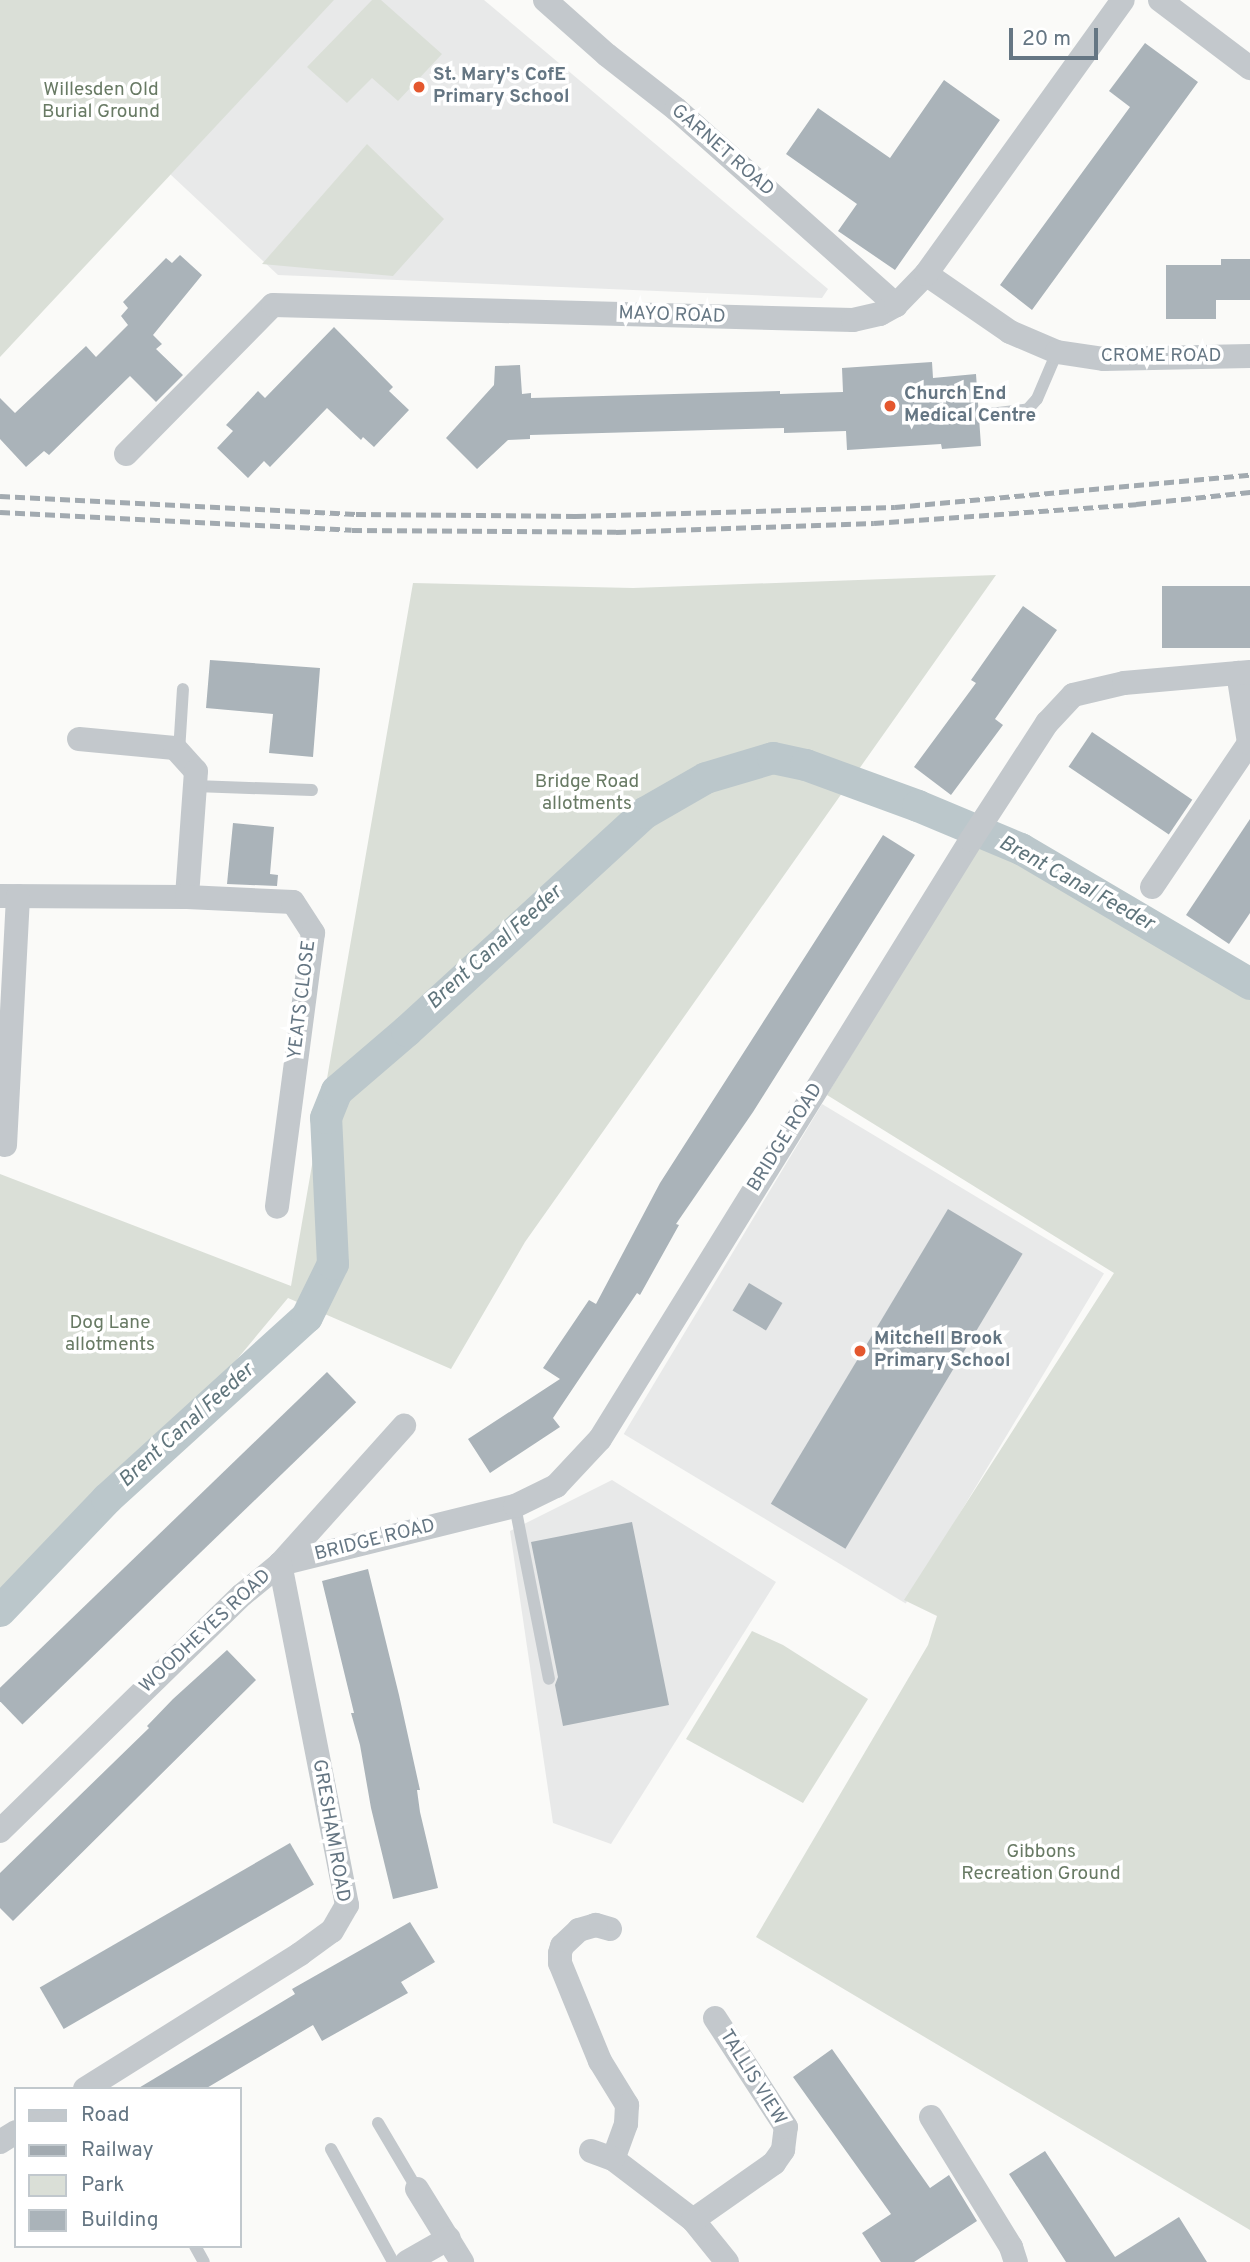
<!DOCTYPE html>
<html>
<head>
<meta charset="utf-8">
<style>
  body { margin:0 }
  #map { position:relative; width:1250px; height:2262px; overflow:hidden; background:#fafaf8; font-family:Overpass,sans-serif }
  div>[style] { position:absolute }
  .built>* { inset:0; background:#e8e9e9; transform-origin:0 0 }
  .green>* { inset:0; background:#dadfd7 }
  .canal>* { height:32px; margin:-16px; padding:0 16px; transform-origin:16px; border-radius:16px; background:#bbc7cb }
  .building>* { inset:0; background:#aab3b9; transform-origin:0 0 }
  .service>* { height:12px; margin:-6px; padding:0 6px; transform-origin:6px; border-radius:6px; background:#c3c8cc }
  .minor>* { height:24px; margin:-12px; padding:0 12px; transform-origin:12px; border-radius:12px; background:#c3c8cc }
  .rail>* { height:5px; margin-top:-2.5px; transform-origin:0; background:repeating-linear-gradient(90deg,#a2aab0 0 10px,transparent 0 15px) }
  .dots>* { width:19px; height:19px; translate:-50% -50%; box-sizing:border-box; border:4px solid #fff; border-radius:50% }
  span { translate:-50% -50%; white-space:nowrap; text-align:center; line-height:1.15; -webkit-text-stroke:7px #fff; paint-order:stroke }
  .poi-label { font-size:19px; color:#657683; font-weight:700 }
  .left { translate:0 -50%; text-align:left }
  .park-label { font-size:19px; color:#687a64 }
  .street-label { font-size:19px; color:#657683 }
  .water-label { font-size:21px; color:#60757c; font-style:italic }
  .legend { position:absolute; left:14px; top:2087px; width:228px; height:161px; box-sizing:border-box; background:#fff; border:2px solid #c1c8cd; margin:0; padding:9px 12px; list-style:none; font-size:21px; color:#657683 }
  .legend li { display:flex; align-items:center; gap:14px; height:35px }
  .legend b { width:35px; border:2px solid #c1c8cd }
  .scale { position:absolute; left:1009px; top:28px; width:89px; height:32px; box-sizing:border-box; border:4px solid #657683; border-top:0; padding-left:9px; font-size:21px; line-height:24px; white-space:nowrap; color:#657683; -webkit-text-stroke:5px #fff; paint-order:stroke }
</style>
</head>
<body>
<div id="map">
  <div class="built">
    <i style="clip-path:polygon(332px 0,484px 0,828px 289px,822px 298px,278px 275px,170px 174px)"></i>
    <i style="left:822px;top:1104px;width:329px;height:385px;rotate:31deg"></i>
    <i style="clip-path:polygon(612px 1480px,776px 1582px,611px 1844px,553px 1823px,510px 1531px)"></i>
  </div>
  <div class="green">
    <i style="clip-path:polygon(0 0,334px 0,0 357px)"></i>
    <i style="clip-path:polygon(372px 0,381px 0,442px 54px,398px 101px,372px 78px,347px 103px,307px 67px)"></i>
    <i style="clip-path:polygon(367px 144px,444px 219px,393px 276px,262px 264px)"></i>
    <i style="clip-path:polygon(996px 575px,525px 1242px,451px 1369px,288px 1298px,208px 1394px,117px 1477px,0 1597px,0 1174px,291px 1286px,413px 583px,633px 588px)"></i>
    <i style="clip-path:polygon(988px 831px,1031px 844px,1250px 975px,1250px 2230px,756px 1937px,928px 1645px,937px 1616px,904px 1600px,1114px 1273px,827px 1095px)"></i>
    <i style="clip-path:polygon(752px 1631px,783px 1645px,868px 1699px,803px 1803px,686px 1739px)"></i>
  </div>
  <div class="canal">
    <i style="left:0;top:1611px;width:155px;rotate:-46.3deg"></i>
    <i style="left:107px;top:1499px;width:270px;rotate:-42.3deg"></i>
    <i style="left:307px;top:1317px;width:59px;rotate:-63.9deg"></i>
    <i style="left:333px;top:1264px;width:146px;rotate:-92.7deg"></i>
    <i style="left:326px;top:1118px;width:29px;rotate:-68deg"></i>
    <i style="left:337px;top:1091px;width:92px;rotate:-40.6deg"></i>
    <i style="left:407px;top:1031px;width:323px;rotate:-42.5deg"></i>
    <i style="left:645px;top:813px;width:70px;rotate:-29.8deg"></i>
    <i style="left:706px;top:778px;width:70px;rotate:-16.6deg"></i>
    <i style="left:773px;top:758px;width:34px;rotate:12deg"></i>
    <i style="left:806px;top:765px;width:119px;rotate:20.1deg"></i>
    <i style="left:918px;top:806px;width:112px;rotate:22.7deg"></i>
    <i style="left:1021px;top:849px;width:266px;rotate:30.5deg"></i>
  </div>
  <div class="building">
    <i style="clip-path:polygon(1145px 43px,1198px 82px,1032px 310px,1000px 285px,1130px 107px,1109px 91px)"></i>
    <i style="clip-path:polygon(944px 80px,1000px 120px,895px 270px,838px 231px,857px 204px,786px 154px,818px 108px,890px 158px)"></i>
    <i style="clip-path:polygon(180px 255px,202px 275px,153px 335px,162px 344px,156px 349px,183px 375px,156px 402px,130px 376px,49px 455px,44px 451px,26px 467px,0 439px,0 398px,15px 413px,86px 346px,96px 357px,128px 325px,121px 316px,128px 308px,123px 302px,166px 258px,172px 263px)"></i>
    <i style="clip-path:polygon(1221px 259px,1250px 259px,1250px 300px,1216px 300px,1216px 319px,1166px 319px,1166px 265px,1221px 265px)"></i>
    <i style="clip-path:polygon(334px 327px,393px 387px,389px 391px,409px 410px,374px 447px,363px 437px,361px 440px,327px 408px,270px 467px,264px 461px,248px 478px,217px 448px,233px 431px,226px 425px,258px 391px,265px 398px)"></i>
    <i style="clip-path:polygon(932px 362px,933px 378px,976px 374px,981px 446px,942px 449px,941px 444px,847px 450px,846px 431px,784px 433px,784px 428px,530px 435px,530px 439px,508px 440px,477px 469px,446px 438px,494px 385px,495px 366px,520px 365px,522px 394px,531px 393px,531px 398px,780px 391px,780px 394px,843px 392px,842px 368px)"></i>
    <i style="left:1250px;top:586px;width:62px;height:88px;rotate:90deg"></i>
    <i style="clip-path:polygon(1023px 606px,1057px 630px,995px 719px,1003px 725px,951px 795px,914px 767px,976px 683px,971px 680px)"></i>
    <i style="clip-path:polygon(210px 660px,320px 668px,313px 757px,269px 753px,273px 714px,206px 708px)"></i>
    <i style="left:1092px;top:732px;width:121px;height:42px;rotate:34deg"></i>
    <i style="clip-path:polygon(1250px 819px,1250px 913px,1229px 944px,1186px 915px)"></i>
    <i style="clip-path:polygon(233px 823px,274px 827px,270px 874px,278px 875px,277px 886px,227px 884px)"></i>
    <i style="clip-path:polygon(883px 835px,915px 855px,753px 1112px,676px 1224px,679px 1225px,640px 1295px,637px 1293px,553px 1418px,560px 1427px,490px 1473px,468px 1439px,560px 1379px,543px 1368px,589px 1300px,596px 1304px,660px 1183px)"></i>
    <i style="left:948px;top:1209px;width:87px;height:344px;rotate:31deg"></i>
    <i style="left:749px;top:1283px;width:39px;height:32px;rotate:31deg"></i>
    <i style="left:327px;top:1372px;width:42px;height:464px;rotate:46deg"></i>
    <i style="clip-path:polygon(632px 1522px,669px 1705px,563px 1726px,555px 1685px,558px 1677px,531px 1542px)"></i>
    <i style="clip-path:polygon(368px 1569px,399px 1695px,420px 1790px,417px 1790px,420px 1812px,438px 1888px,393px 1899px,371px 1808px,360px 1745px,351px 1713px,354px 1713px,322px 1581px)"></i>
    <i style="clip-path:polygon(227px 1650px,256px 1680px,13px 1921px,0 1908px,0 1873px,149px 1728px,147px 1726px,173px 1699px)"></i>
    <i style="left:290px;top:1843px;width:48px;height:289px;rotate:60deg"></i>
    <i style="clip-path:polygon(410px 1922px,435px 1962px,401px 1982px,408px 1993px,322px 2041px,313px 2025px,205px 2089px,137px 2089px,295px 1994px,292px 1989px)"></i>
    <i style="clip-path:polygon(832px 2049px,930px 2188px,949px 2175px,977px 2221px,914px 2262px,881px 2262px,862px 2233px,891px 2214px,793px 2077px)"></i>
    <i style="clip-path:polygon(1045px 2151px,1115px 2257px,1179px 2217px,1207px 2262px,1066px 2262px,1009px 2174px)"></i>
  </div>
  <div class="service">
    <i style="left:990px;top:414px;width:38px;rotate:-7deg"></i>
    <i style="left:1028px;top:409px;width:13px;rotate:-48deg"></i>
    <i style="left:1037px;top:399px;width:51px;rotate:-66.9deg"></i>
    <i style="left:179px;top:752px;width:63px;rotate:-86.4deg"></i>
    <i style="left:195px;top:786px;width:117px;rotate:2deg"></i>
    <i style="left:515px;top:1506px;width:176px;rotate:78.9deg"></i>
    <i style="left:378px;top:2123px;width:77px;rotate:59.4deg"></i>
    <i style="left:331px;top:2149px;width:129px;rotate:61.2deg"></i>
    <i style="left:195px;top:2246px;width:18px;rotate:61deg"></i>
  </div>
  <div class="minor">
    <i style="left:545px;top:0;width:83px;rotate:41.6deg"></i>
    <i style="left:607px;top:55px;width:88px;rotate:38deg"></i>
    <i style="left:676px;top:109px;width:295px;rotate:41.7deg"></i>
    <i style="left:1160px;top:0;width:113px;rotate:37.1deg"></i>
    <i style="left:926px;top:274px;width:102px;rotate:34.6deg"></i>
    <i style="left:1010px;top:332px;width:51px;rotate:23.1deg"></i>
    <i style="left:1057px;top:352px;width:48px;rotate:8.5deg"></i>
    <i style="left:1104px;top:359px;width:146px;rotate:-1.2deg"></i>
    <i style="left:126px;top:454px;width:209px;rotate:-45.4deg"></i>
    <i style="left:273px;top:305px;width:580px;rotate:1.48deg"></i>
    <i style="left:853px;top:320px;width:28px;rotate:-13deg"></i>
    <i style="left:880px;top:314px;width:18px;rotate:-29deg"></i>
    <i style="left:896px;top:305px;width:43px;rotate:-45.9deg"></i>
    <i style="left:926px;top:274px;width:337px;rotate:-54.3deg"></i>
    <i style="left:79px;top:739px;width:96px;rotate:5.4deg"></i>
    <i style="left:175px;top:748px;width:31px;rotate:48deg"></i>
    <i style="left:196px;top:771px;width:126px;rotate:94.1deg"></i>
    <i style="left:1152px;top:887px;width:174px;rotate:-56deg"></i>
    <i style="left:1249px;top:743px;width:71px;rotate:-98.9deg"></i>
    <i style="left:0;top:896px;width:187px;rotate:0.3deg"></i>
    <i style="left:187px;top:897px;width:106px;rotate:2.7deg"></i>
    <i style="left:293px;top:902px;width:37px;rotate:57deg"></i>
    <i style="left:313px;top:933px;width:276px;rotate:97.5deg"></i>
    <i style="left:5px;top:1145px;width:249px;rotate:-87deg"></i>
    <i style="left:280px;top:1564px;width:242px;rotate:-13.9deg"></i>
    <i style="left:515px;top:1506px;width:46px;rotate:-26deg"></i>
    <i style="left:556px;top:1486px;width:64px;rotate:-46.9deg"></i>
    <i style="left:600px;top:1439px;width:705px;rotate:-58.23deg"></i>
    <i style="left:971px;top:840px;width:140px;rotate:-57deg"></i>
    <i style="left:1047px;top:723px;width:38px;rotate:-47deg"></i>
    <i style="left:1073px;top:695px;width:52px;rotate:-13.2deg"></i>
    <i style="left:1124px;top:683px;width:126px;rotate:-5deg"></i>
    <i style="left:0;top:1831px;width:338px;rotate:-44.3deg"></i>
    <i style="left:242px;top:1595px;width:49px;rotate:-39.2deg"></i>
    <i style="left:280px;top:1564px;width:186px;rotate:-48.1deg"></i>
    <i style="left:610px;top:1929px;width:15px;rotate:-164deg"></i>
    <i style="left:596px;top:1925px;width:18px;rotate:164deg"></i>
    <i style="left:579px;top:1930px;width:23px;rotate:137deg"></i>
    <i style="left:562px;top:1946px;width:7px;rotate:106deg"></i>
    <i style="left:560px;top:1953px;width:10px;rotate:90deg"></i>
    <i style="left:560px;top:1963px;width:106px;rotate:67.8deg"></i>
    <i style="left:600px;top:2061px;width:52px;rotate:58.5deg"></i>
    <i style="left:627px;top:2105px;width:19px;rotate:93deg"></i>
    <i style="left:626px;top:2124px;width:37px;rotate:110deg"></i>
    <i style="left:613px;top:2159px;width:101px;rotate:37.3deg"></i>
    <i style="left:693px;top:2220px;width:54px;rotate:51deg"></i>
    <i style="left:85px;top:2089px;width:254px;rotate:-32.1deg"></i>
    <i style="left:300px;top:1954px;width:39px;rotate:-36deg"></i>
    <i style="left:332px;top:1931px;width:30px;rotate:-60deg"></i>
    <i style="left:347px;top:1905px;width:348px;rotate:-101.1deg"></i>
    <i style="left:931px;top:2117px;width:153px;rotate:58.4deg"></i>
    <i style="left:1011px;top:2247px;width:16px;rotate:72deg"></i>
    <i style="left:0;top:2142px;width:19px;rotate:-32deg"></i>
    <i style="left:591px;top:2151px;width:23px;rotate:20deg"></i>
    <i style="left:417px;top:2189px;width:86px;rotate:58.3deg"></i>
    <i style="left:693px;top:2220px;width:99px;rotate:-35.1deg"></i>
    <i style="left:774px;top:2163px;width:16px;rotate:-55deg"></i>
    <i style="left:783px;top:2150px;width:23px;rotate:-83deg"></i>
    <i style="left:786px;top:2127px;width:130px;rotate:-123.1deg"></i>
    <i style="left:407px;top:2262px;width:48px;rotate:-29.7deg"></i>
  </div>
  <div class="rail">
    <i style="left:0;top:496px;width:356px;rotate:2.9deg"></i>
    <i style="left:356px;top:514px;width:220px;rotate:0.5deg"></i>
    <i style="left:576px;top:516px;width:319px;rotate:-1.6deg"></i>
    <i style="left:895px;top:507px;width:356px;rotate:-5.2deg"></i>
    <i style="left:0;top:512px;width:352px;rotate:2.9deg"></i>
    <i style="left:352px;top:530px;width:264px;rotate:0.4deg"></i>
    <i style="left:616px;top:532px;width:258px;rotate:-2deg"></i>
    <i style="left:874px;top:523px;width:263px;rotate:-4.1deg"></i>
    <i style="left:1136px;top:504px;width:115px;rotate:-6deg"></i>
  </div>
  <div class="dots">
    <i style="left:419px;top:87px;background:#e4572e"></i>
    <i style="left:890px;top:406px;background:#e4572e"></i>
    <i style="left:860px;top:1351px;background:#e4572e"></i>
  </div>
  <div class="poi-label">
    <span class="left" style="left:433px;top:87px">St. Mary's CofE<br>Primary School</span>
    <span class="left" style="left:904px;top:406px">Church End<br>Medical Centre</span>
    <span class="left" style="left:874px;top:1351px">Mitchell Brook<br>Primary School</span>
  </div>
  <div class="park-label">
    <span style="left:101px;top:102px">Willesden Old<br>Burial Ground</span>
    <span style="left:587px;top:794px">Bridge Road<br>allotments</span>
    <span style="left:110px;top:1335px">Dog Lane<br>allotments</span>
    <span style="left:1041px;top:1864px">Gibbons<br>Recreation Ground</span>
  </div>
  <div class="street-label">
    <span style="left:722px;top:151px;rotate:41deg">GARNET ROAD</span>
    <span style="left:672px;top:316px;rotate:2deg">MAYO ROAD</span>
    <span style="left:1161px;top:357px">CROME ROAD</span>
    <span style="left:303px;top:1000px;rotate:-83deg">YEATS CLOSE</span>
    <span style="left:786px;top:1138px;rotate:-58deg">BRIDGE ROAD</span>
    <span style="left:375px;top:1541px;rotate:-14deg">BRIDGE ROAD</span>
    <span style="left:206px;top:1632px;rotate:-43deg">WOODHEYES ROAD</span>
    <span style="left:330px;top:1831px;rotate:80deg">GRESHAM ROAD</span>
    <span style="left:752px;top:2078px;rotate:58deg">TALLIS VIEW</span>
  </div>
  <div class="water-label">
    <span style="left:1076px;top:884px;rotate:29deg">Brent Canal Feeder</span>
    <span style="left:495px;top:948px;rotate:-42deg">Brent Canal Feeder</span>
    <span style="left:187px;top:1426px;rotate:-42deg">Brent Canal Feeder</span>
  </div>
  <ul class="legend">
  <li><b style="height:9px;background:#c3c8cc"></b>Road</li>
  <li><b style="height:9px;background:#a2aab0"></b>Railway</li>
  <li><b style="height:19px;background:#dadfd7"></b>Park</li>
  <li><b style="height:19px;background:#aab3b9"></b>Building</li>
  </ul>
  <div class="scale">20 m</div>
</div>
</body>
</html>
